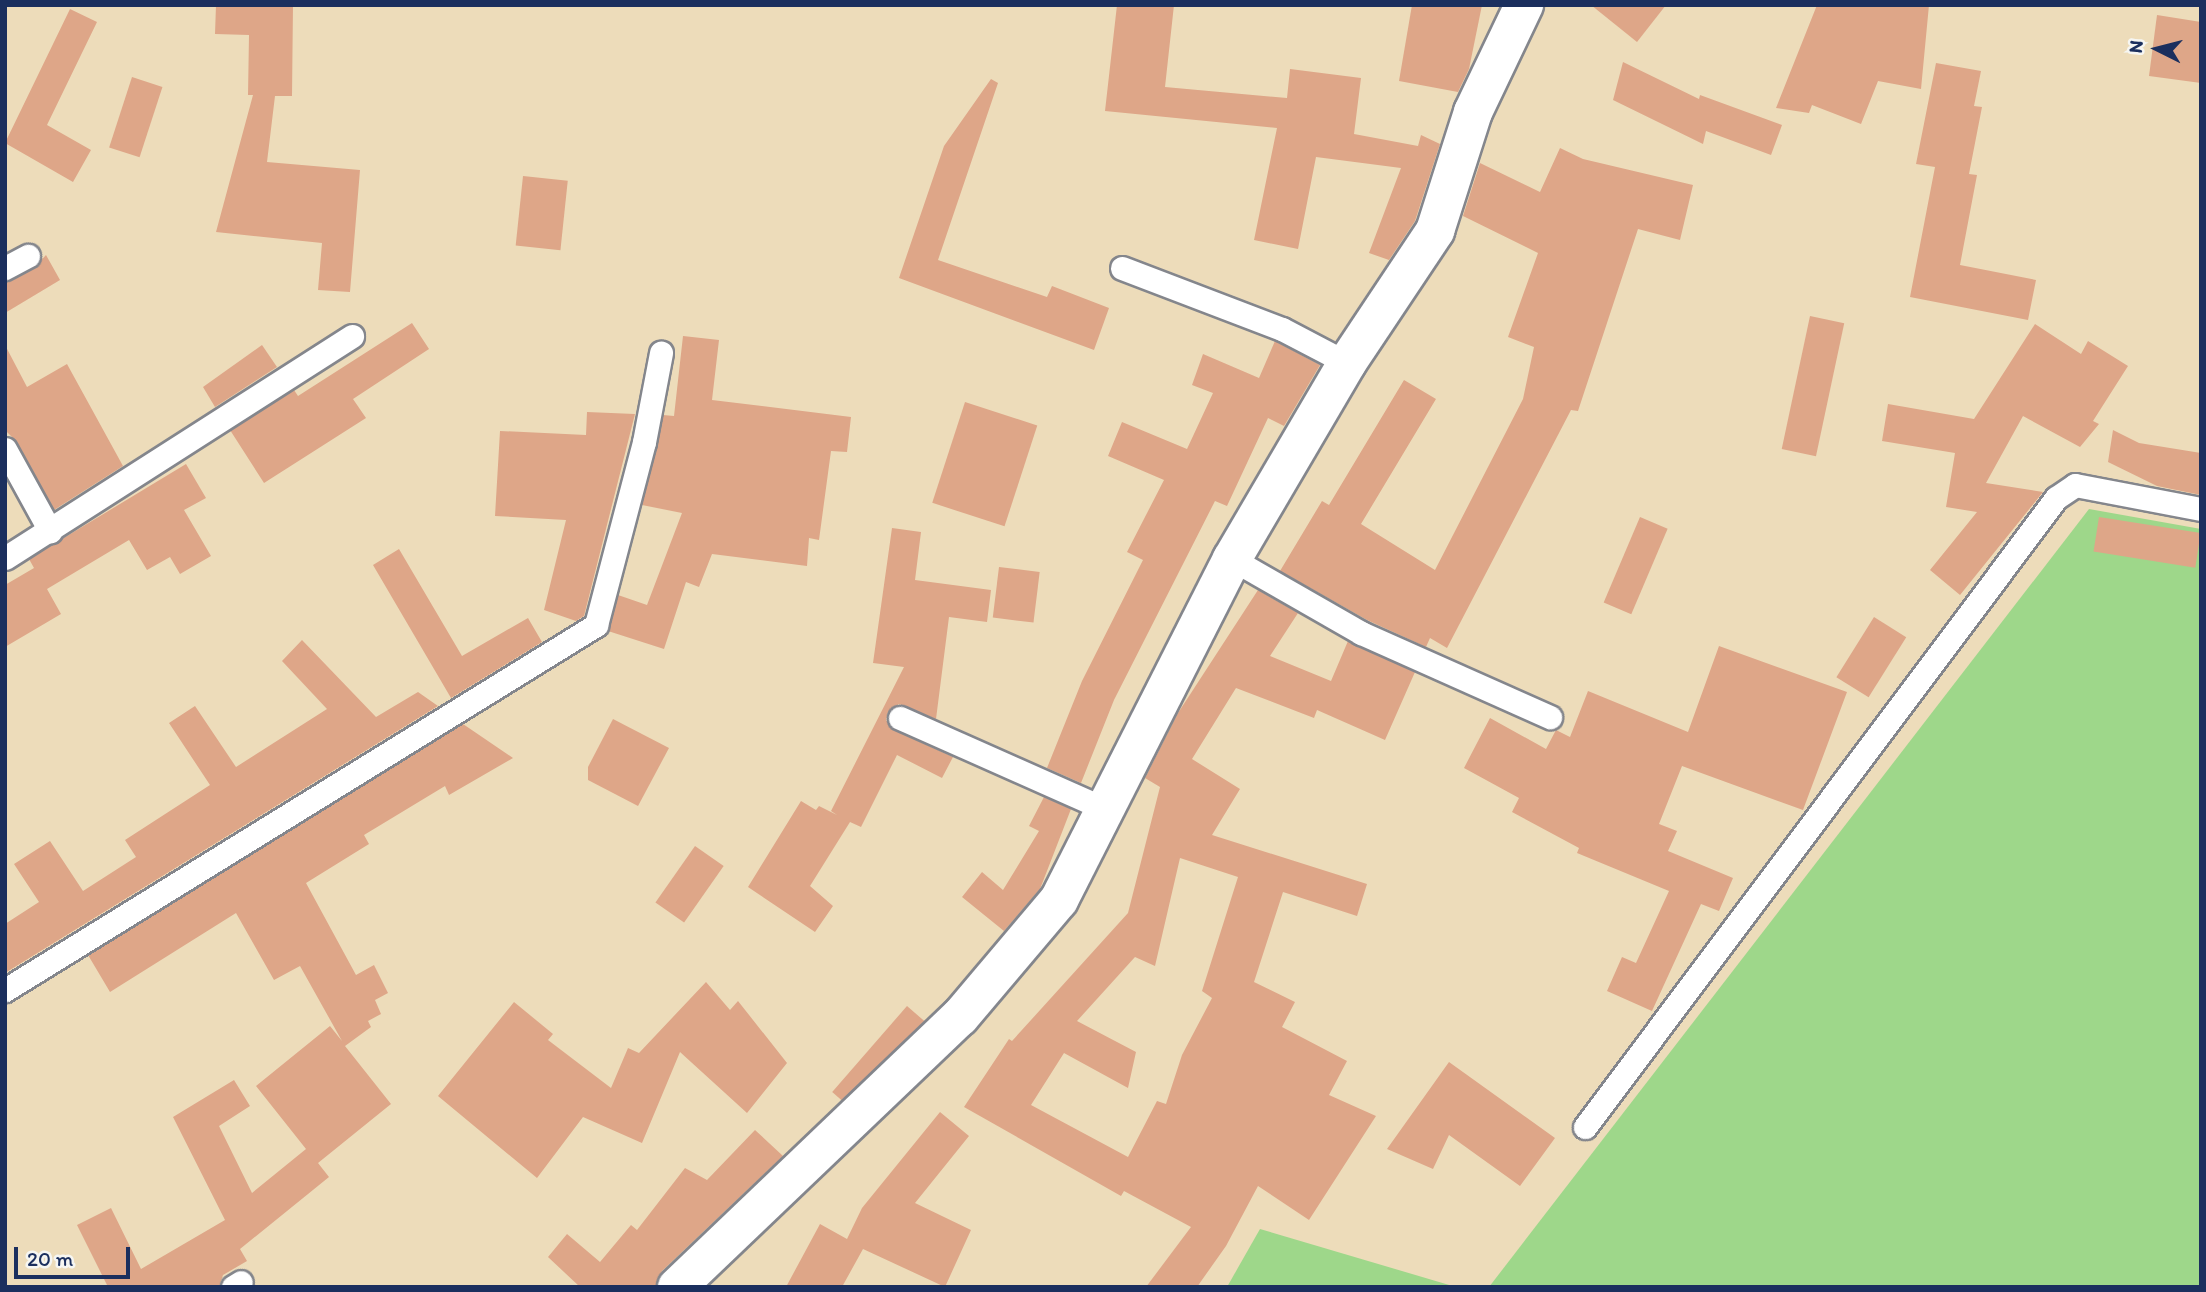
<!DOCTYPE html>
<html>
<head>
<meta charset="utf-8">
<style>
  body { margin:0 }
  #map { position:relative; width:2206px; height:1292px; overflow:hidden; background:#eddcba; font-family:Itim,sans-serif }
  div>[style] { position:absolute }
  .green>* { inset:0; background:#9ed78a }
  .building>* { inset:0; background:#dea688; transform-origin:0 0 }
  .roads { filter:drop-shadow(2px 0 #84868c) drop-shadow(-2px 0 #84868c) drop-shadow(0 2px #84868c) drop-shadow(0 -2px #84868c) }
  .service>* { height:23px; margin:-11.5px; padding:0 11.5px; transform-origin:11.5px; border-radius:11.5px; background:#fff }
  .tertiary>* { height:38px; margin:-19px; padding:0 19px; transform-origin:19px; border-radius:19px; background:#fff }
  span { translate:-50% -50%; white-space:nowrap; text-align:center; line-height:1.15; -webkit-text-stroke:6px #f6f6f2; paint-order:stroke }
  .frame { position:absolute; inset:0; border:7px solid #1b2f5e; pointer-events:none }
  .north { position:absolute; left:2122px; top:14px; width:70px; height:70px; -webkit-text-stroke:5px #f6f6f2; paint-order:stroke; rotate:276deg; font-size:19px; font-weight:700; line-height:28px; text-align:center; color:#1b2f5e }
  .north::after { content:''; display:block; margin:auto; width:24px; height:32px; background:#1b2f5e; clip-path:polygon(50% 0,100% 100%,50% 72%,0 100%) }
  .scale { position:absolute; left:14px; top:1247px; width:116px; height:32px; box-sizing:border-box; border:4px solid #1b2f5e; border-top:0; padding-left:9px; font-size:21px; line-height:24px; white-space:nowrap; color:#1b2f5e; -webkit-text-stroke:5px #f6f6f2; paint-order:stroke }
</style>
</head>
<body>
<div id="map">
  <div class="green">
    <i style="clip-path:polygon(2089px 509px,2201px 529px,2201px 1287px,1489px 1287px)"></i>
    <i style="clip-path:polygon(1260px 1229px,1456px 1287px,1227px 1287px)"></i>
  </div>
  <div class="building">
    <i style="clip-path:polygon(216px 5px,293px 5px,292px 96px,275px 96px,267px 162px,360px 170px,350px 292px,318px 290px,322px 243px,216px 232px,253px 95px,248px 95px,249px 35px,215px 34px)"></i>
    <i style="clip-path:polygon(1117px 5px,1174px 5px,1165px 87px,1287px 98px,1290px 69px,1361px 78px,1354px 134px,1418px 146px,1421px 135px,1440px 144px,1415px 221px,1389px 260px,1369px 253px,1401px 168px,1316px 157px,1298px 249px,1254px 240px,1277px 128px,1105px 111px)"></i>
    <i style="clip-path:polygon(1412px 5px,1482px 5px,1469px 69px,1458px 92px,1399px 81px)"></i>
    <i style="clip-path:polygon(1591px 5px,1666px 5px,1637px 42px)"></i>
    <i style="clip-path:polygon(1817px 5px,1929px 5px,1921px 89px,1878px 81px,1861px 124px,1812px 105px,1809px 113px,1776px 108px)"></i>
    <i style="clip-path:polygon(70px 9px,97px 22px,47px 125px,91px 150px,73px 182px,5px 143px)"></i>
    <i style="clip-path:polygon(2157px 15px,2201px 22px,2201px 83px,2149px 76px)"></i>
    <i style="clip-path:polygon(1623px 62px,1699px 99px,1700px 95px,1782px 125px,1771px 155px,1706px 131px,1703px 144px,1613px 100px)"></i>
    <i style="clip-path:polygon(1936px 63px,1981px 71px,1974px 106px,1982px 107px,1969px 174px,1977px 175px,1960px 265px,2036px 280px,2028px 320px,1910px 297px,1935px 167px,1916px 164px)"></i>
    <i style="left:132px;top:77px;width:32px;height:74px;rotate:18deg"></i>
    <i style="clip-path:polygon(991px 79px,998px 83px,938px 260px,1047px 297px,1052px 286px,1109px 308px,1094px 350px,899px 278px,944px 146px)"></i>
    <i style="clip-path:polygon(1560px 148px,1583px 159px,1693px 185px,1680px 240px,1638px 229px,1578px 411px,1571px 410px,1447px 648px,1430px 638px,1426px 647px,1367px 620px,1280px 571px,1322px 501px,1329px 505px,1404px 380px,1436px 399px,1361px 524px,1435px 570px,1523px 399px,1534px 347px,1508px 337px,1538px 253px,1463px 216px,1480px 163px,1540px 192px)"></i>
    <i style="left:523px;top:176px;width:45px;height:70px;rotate:6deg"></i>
    <i style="clip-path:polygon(46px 255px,60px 280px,5px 313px,5px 282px,34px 268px)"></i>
    <i style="left:1810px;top:316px;width:35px;height:136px;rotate:12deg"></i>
    <i style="clip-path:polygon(412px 323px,429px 349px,353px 399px,366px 418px,264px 483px,230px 430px,294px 390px,298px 396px)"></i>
    <i style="clip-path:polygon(2035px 324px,2081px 354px,2088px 341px,2128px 366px,2093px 421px,2099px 424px,2080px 447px,2023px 416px,1986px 483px,2043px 492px,1960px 595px,1930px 570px,1977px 512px,1946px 507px,1955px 453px,1882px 441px,1888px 404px,1974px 419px)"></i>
    <i style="clip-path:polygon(683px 336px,719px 340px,712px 400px,851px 417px,847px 452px,831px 451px,819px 540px,809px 538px,807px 566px,712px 554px,699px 587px,686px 582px,664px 649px,608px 631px,618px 595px,647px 605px,682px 513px,642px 505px,663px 415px,674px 416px)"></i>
    <i style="clip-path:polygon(1275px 341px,1320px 365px,1284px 426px,1268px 418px,1227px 506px,1215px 501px,1114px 700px,1081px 783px,1047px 768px,1082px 681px,1143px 560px,1127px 552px,1164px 480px,1108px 456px,1122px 422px,1187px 449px,1213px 393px,1192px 385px,1203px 354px,1259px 378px)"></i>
    <i style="clip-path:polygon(5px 345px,27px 387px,67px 364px,123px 466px,54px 510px,17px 442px,5px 430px)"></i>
    <i style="clip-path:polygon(262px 345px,277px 367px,215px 407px,203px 387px)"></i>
    <i style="left:965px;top:402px;width:76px;height:106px;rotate:18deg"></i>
    <i style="clip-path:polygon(587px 412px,635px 414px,584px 616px,576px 621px,544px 610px,566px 520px,495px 516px,500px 431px,586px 435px)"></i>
    <i style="clip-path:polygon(2113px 430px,2139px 443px,2201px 453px,2201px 495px,2157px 486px,2108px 462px)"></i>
    <i style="clip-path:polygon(186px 464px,206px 498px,184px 510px,211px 556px,180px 574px,170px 557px,147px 570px,129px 540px,47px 589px,61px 614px,5px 647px,5px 585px,34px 568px,29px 559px)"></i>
    <i style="left:1640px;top:517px;width:30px;height:93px;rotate:23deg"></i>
    <i style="left:2099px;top:517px;width:103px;height:35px;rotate:9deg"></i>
    <i style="clip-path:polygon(892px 528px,921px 532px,915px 580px,991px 590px,987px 622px,949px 617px,936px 719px,899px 704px,888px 712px,886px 720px,894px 730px,953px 757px,942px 778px,897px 755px,861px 827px,850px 822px,810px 886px,833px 906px,815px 932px,748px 887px,801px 801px,816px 810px,819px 806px,837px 815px,831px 811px,904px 667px,873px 663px)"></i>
    <i style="clip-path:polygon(399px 549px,462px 656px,528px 618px,542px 642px,451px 698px,373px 565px)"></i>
    <i style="left:999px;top:567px;width:41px;height:51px;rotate:7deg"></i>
    <i style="clip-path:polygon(evenodd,1258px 590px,1298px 613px,1270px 656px,1331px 681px,1348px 641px,1415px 672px,1385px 740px,1317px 710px,1314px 718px,1236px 688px,1192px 759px,1240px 789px,1212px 835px,1367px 884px,1357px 916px,1283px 892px,1254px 982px,1295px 1002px,1282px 1027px,1347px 1061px,1329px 1095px,1376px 1116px,1309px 1220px,1258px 1186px,1226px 1246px,1197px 1287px,1146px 1287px,1191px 1227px,1124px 1191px,1121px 1196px,964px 1107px,1009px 1039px,1012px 1041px,1128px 913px,1160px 787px,1145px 778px,1178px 713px,1258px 590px,1180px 858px,1238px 877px,1202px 991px,1212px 998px,1182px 1055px,1166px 1104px,1157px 1101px,1128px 1157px,1031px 1105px,1064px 1053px,1128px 1088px,1136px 1052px,1077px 1021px,1135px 957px,1155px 966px,1180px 858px)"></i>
    <i style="left:1874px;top:617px;width:38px;height:71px;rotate:32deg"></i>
    <i style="clip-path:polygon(302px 640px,376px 717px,418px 692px,438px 706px,5px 973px,5px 924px,39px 902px,14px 864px,50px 841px,83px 891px,136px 857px,125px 840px,210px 785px,169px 723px,195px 706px,236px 767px,327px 709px,282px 661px)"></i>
    <i style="clip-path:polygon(1719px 646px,1847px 692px,1803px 810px,1682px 766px,1659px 824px,1677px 831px,1668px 851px,1733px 878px,1719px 911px,1701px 904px,1652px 1011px,1607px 991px,1622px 957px,1636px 963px,1669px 891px,1577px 853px,1579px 848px,1512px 812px,1519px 798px,1464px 768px,1490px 718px,1546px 749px,1556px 730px,1570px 737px,1588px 691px,1688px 732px)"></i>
    <i style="clip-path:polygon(613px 719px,669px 748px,638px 806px,588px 780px,588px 767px)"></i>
    <i style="clip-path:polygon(463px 724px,513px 758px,449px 795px,445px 786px,364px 835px,369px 844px,306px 883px,356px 975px,374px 965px,388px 993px,375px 1000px,381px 1014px,368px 1021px,371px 1027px,345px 1046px,391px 1104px,318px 1163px,329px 1177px,240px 1249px,247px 1261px,223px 1275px,219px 1287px,108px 1287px,77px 1225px,111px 1208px,141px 1269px,225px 1220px,173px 1117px,234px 1080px,250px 1106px,219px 1126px,252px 1193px,306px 1149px,256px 1086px,330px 1026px,342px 1041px,300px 966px,274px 980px,236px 913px,110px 992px,88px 955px)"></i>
    <i style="clip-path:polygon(1044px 797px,1071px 809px,1040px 889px,1004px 931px,962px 897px,982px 872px,1003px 890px,1039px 831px,1029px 826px)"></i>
    <i style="left:695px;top:846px;width:35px;height:69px;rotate:35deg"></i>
    <i style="clip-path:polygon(706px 982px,730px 1010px,738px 1001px,787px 1063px,747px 1113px,680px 1052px,642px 1143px,583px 1117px,537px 1178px,438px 1096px,514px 1002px,553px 1034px,548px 1040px,611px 1088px,628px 1048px,639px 1053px)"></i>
    <i style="left:907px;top:1006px;width:23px;height:114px;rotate:41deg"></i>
    <i style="clip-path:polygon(1449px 1062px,1555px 1138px,1520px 1186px,1449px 1135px,1433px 1169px,1387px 1149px)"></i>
    <i style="clip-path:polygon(940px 1112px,969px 1136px,915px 1203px,971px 1230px,945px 1287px,863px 1249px,842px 1287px,786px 1287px,820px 1224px,847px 1239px,862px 1208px)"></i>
    <i style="clip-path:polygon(755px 1130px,783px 1156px,662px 1271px,656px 1287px,580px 1287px,548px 1257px,567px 1234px,600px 1262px,631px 1225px,637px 1230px,685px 1168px,707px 1180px)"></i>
  </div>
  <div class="roads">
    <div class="service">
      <i style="left:5px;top:268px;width:26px;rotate:-28deg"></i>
      <i style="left:1122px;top:268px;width:171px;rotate:20.9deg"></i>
      <i style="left:1282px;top:329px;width:73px;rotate:27.6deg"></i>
      <i style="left:5px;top:449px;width:94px;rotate:61.2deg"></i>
      <i style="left:5px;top:558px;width:412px;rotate:-32.6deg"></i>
      <i style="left:1232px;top:559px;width:149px;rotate:29.8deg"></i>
      <i style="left:1361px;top:633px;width:207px;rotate:24deg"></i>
      <i style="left:900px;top:718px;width:224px;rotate:23.9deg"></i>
      <i style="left:5px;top:990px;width:695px;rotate:-31.7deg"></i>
      <i style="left:596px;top:625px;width:189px;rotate:-75.3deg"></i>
      <i style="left:644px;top:442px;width:91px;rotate:-79.2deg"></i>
      <i style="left:1585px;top:1127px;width:786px;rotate:-53.17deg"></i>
      <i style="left:2056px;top:498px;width:23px;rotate:-34deg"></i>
      <i style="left:2075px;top:485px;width:128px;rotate:10.8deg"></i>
      <i style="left:233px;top:1287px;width:9px;rotate:-32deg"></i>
    </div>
    <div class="tertiary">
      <i style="left:677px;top:1287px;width:391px;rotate:-43.7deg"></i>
      <i style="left:960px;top:1017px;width:153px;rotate:-49.8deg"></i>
      <i style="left:1059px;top:900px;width:382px;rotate:-63.1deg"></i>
      <i style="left:1232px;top:559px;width:227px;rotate:-59.6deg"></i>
      <i style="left:1347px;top:363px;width:159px;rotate:-56.3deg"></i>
      <i style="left:1435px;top:231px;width:125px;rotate:-72.3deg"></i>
      <i style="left:1473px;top:112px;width:119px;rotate:-64.5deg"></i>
    </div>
  </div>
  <div class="frame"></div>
  <div class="north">N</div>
  <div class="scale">20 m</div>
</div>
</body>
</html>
